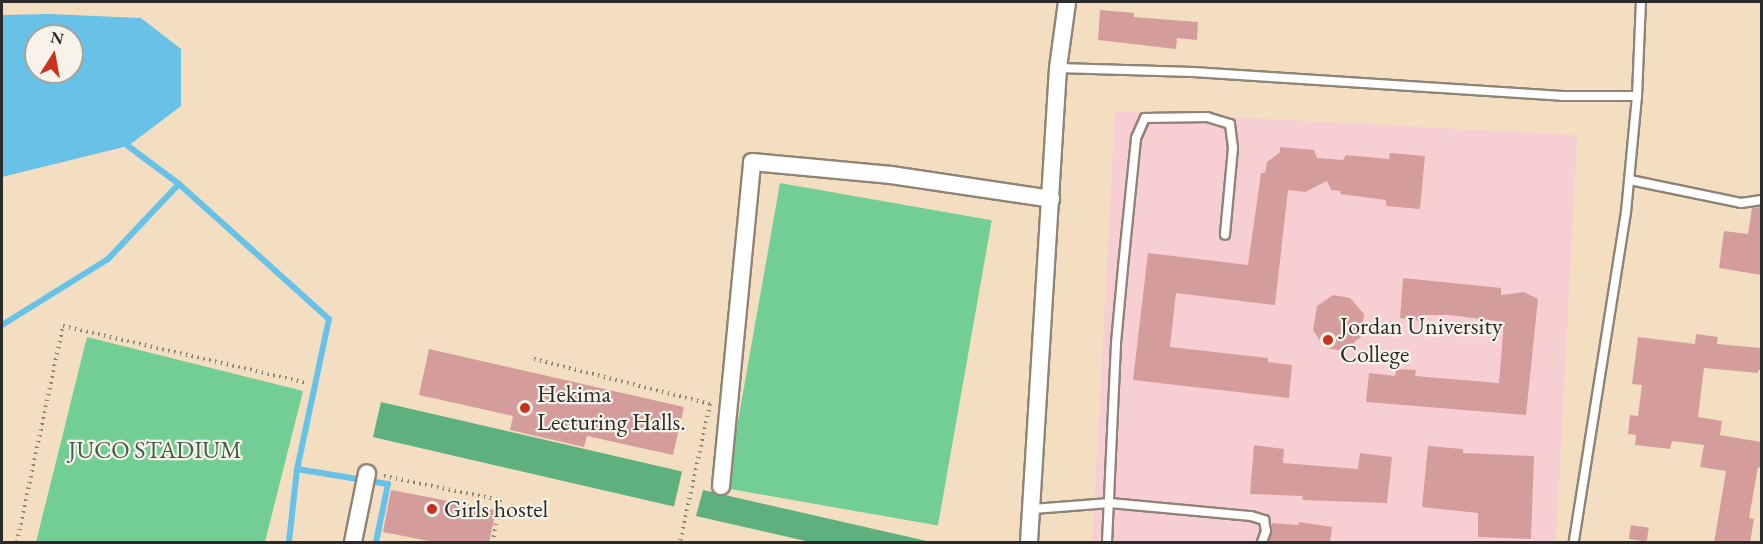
<!DOCTYPE html>
<html>
<head>
<meta charset="utf-8">
<style>
  body { margin:0 }
  #map { position:relative; width:1763px; height:544px; overflow:hidden; background:#f4dec1; font-family:"EB Garamond",serif }
  div>[style] { position:absolute }
  .built>* { inset:0; background:#f7cfd3; transform-origin:0 0 }
  .green>* { inset:0; background:#73ce95; transform-origin:0 0 }
  .forest>* { inset:0; background:#5eb17e; transform-origin:0 0 }
  .water>* { inset:0; background:#68c1e6 }
  .stream>* { height:6px; margin:-3px; padding:0 3px; transform-origin:3px; border-radius:3px; background:#68c1e6 }
  .building>* { inset:0; background:#d49d9b; transform-origin:0 0 }
  .path>* { height:4px; margin-top:-2px; transform-origin:0; background:repeating-linear-gradient(90deg,#908476 0 1.5px,transparent 0 6px) }
  .roads { filter:drop-shadow(2px 0 #908476) drop-shadow(-2px 0 #908476) drop-shadow(0 2px #908476) drop-shadow(0 -2px #908476) }
  .lane>* { height:8px; margin:-4px; padding:0 4px; transform-origin:4px; border-radius:4px; background:#fff }
  .street>* { height:16px; margin:-8px; padding:0 8px; transform-origin:8px; border-radius:8px; background:#fff }
  .dots>* { width:16px; height:16px; translate:-50% -50%; box-sizing:border-box; border:3px solid #f7f3e8; border-radius:50% }
  span { translate:-50% -50%; white-space:nowrap; text-align:center; line-height:1.15; -webkit-text-stroke:4.5px #f7f3e8; paint-order:stroke }
  .poi-label { font-size:24px; color:#2b2b2b }
  .left { translate:0 -50%; text-align:left }
  .park-label { font-size:24px; color:#415c4b }
  .frame { position:absolute; inset:0; border:3px solid #2b2b2b; pointer-events:none }
  .north { position:absolute; left:24px; top:24px; width:60px; height:60px; box-sizing:border-box; background:#f7f3e8; border:2px solid #a5a39c; border-radius:50%; rotate:11deg; font-size:16px; font-weight:700; line-height:24px; text-align:center; color:#2b2b2b }
  .north::after { content:''; display:block; margin:auto; width:21px; height:27px; background:#c8321e; clip-path:polygon(50% 0,100% 100%,50% 72%,0 100%) }
</style>
</head>
<body>
<div id="map">
  <div class="built">
    <i style="left:1115px;top:111px;width:463px;height:434px;rotate:3deg"></i>
  </div>
  <div class="green">
    <i style="left:780px;top:183px;width:215px;height:310px;rotate:10deg"></i>
    <i style="clip-path:polygon(87px 337px,303px 391px,265px 542px,36px 542px)"></i>
  </div>
  <div class="forest">
    <i style="left:381px;top:402px;width:309px;height:36px;rotate:13deg"></i>
    <i style="clip-path:polygon(703px 490px,931px 542px,810px 542px,696px 516px)"></i>
  </div>
  <div class="water">
    <i style="clip-path:polygon(evenodd,49px 14px,141px 18px,181px 49px,181px 106px,128px 146px,2px 177px,2px 15px,49px 14px,36px 36px,72px 36px,72px 72px,36px 72px,36px 36px)"></i>
  </div>
  <div class="stream">
    <i style="left:179px;top:184px;width:202px;rotate:42deg"></i>
    <i style="left:329px;top:319px;width:153px;rotate:102deg"></i>
    <i style="left:297px;top:469px;width:73px;rotate:96.3deg"></i>
    <i style="left:2px;top:325px;width:125px;rotate:-31.9deg"></i>
    <i style="left:108px;top:259px;width:103px;rotate:-46.6deg"></i>
    <i style="left:179px;top:184px;width:64px;rotate:-143.3deg"></i>
    <i style="left:297px;top:469px;width:92px;rotate:9.4deg"></i>
    <i style="left:388px;top:484px;width:59px;rotate:101.7deg"></i>
  </div>
  <div class="building">
    <i style="clip-path:polygon(1100px 10px,1134px 13px,1134px 17px,1198px 22px,1197px 40px,1177px 38px,1176px 49px,1098px 40px)"></i>
    <i style="clip-path:polygon(1280px 147px,1314px 150px,1317px 158px,1343px 160px,1346px 155px,1389px 159px,1390px 153px,1425px 156px,1420px 209px,1386px 206px,1386px 200px,1340px 194px,1341px 191px,1331px 190px,1327px 181px,1305px 192px,1288px 190px,1275px 305px,1176px 293px,1170px 347px,1268px 358px,1268px 362px,1292px 365px,1289px 398px,1133px 380px,1148px 253px,1248px 265px,1261px 173px,1265px 173px,1267px 162px,1280px 152px)"></i>
    <i style="clip-path:polygon(1761px 207px,1761px 275px,1719px 268px,1724px 231px,1748px 234px,1752px 208px)"></i>
    <i style="clip-path:polygon(1403px 278px,1501px 288px,1501px 295px,1524px 292px,1538px 299px,1526px 415px,1366px 402px,1369px 373px,1395px 376px,1396px 369px,1416px 370px,1415px 376px,1499px 383px,1504px 322px,1450px 315px,1421px 315px,1420px 321px,1400px 318px)"></i>
    <i style="clip-path:polygon(1333px 295px,1350px 298px,1364px 314px,1362px 336px,1344px 351px,1325px 348px,1313px 330px,1317px 306px)"></i>
    <i style="clip-path:polygon(1696px 334px,1718px 337px,1717px 344px,1761px 348px,1761px 370px,1758px 370px,1758px 373px,1704px 368px,1698px 417px,1722px 421px,1720px 435px,1761px 442px,1761px 468px,1758px 467px,1749px 518px,1754px 519px,1750px 543px,1714px 543px,1726px 471px,1700px 467px,1704px 445px,1672px 441px,1670px 449px,1635px 445px,1636px 435px,1628px 434px,1630px 415px,1638px 416px,1642px 385px,1632px 384px,1638px 337px,1695px 344px)"></i>
    <i style="clip-path:polygon(429px 349px,684px 407px,673px 455px,587px 436px,584px 447px,510px 430px,513px 416px,419px 395px)"></i>
    <i style="clip-path:polygon(1254px 445px,1284px 449px,1283px 463px,1358px 469px,1360px 453px,1392px 457px,1387px 503px,1302px 500px,1303px 496px,1250px 494px)"></i>
    <i style="clip-path:polygon(1428px 446px,1463px 449px,1463px 453px,1534px 456px,1531px 539px,1478px 537px,1478px 513px,1422px 507px)"></i>
    <i style="clip-path:polygon(391px 490px,496px 510px,489px 543px,439px 543px,383px 532px)"></i>
    <i style="clip-path:polygon(1299px 522px,1332px 527px,1330px 543px,1269px 543px,1272px 523px,1298px 525px)"></i>
    <i style="left:1631px;top:525px;width:18px;height:14px;rotate:9deg"></i>
  </div>
  <div class="path">
    <i style="left:534px;top:359px;width:182px;rotate:14.3deg"></i>
    <i style="left:710px;top:404px;width:141px;rotate:102.3deg"></i>
    <i style="left:384px;top:476px;width:118px;rotate:11.7deg"></i>
    <i style="left:500px;top:500px;width:43px;rotate:99.5deg"></i>
    <i style="left:17px;top:542px;width:221px;rotate:-78deg"></i>
    <i style="left:63px;top:326px;width:252px;rotate:13.1deg"></i>
  </div>
  <div class="roads">
    <div class="lane">
      <i style="left:1058px;top:68px;width:135px;rotate:1.7deg"></i>
      <i style="left:1193px;top:72px;width:370px;rotate:3.7deg"></i>
      <i style="left:1562px;top:96px;width:75px"></i>
      <i style="left:1637px;top:96px;width:117px;rotate:95.4deg"></i>
      <i style="left:1626px;top:212px;width:334px;rotate:99deg"></i>
      <i style="left:1637px;top:96px;width:94px;rotate:-87.6deg"></i>
      <i style="left:1630px;top:180px;width:113px;rotate:11.7deg"></i>
      <i style="left:1741px;top:203px;width:21px;rotate:-8deg"></i>
      <i style="left:1033px;top:509px;width:77px;rotate:-4.5deg"></i>
      <i style="left:1110px;top:503px;width:142px;rotate:5.3deg"></i>
      <i style="left:1251px;top:516px;width:14px;rotate:17deg"></i>
      <i style="left:1264px;top:520px;width:11px;rotate:80deg"></i>
      <i style="left:1266px;top:531px;width:12px;rotate:110deg"></i>
      <i style="left:1107px;top:542px;width:199px;rotate:-87.4deg"></i>
      <i style="left:1116px;top:343px;width:76px;rotate:-84.7deg"></i>
      <i style="left:1123px;top:267px;width:130px;rotate:-84.2deg"></i>
      <i style="left:1136px;top:138px;width:22px;rotate:-66deg"></i>
      <i style="left:1145px;top:118px;width:62px;rotate:-0.9deg"></i>
      <i style="left:1207px;top:117px;width:24px;rotate:17deg"></i>
      <i style="left:1230px;top:124px;width:24px;rotate:83deg"></i>
      <i style="left:1233px;top:148px;width:87px;rotate:95.3deg"></i>
    </div>
    <div class="street">
      <i style="left:721px;top:486px;width:325px;rotate:-84.5deg"></i>
      <i style="left:752px;top:162px;width:140px;rotate:5.3deg"></i>
      <i style="left:891px;top:175px;width:162px;rotate:8.5deg"></i>
      <i style="left:353px;top:542px;width:70px;rotate:-78.5deg"></i>
      <i style="left:1029px;top:542px;width:475px;rotate:-86.5deg"></i>
      <i style="left:1058px;top:68px;width:67px;rotate:-82.2deg"></i>
    </div>
  </div>
  <div class="dots">
    <i style="left:1328px;top:340px;background:#c8321e"></i>
    <i style="left:525px;top:408px;background:#c8321e"></i>
    <i style="left:432px;top:509px;background:#c8321e"></i>
  </div>
  <div class="poi-label">
    <span class="left" style="left:1340px;top:340px">Jordan University<br>College</span>
    <span class="left" style="left:537px;top:408px">Hekima<br>Lecturing Halls.</span>
    <span class="left" style="left:444px;top:509px">Girls hostel</span>
  </div>
  <div class="park-label">
    <span style="left:155px;top:450px">JUCO STADIUM</span>
  </div>
  <div class="frame"></div>
  <div class="north">N</div>
</div>
</body>
</html>
